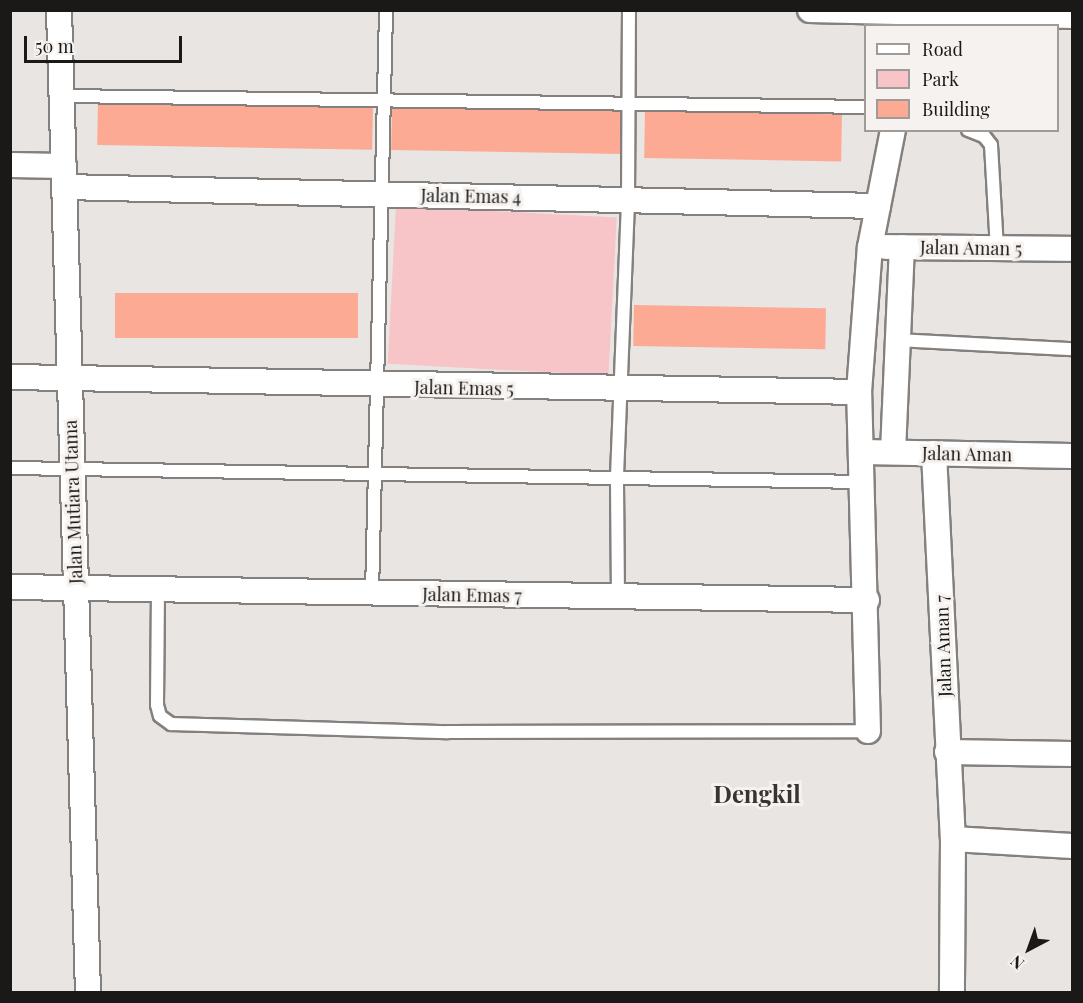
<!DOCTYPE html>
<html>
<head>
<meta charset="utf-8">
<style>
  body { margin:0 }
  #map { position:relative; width:1083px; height:1003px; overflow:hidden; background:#e9e5e2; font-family:"Playfair Display",serif }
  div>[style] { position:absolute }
  .green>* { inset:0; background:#f7c4c8; transform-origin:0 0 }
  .building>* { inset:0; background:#fcaa94; transform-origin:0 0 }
  .roads { filter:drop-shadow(2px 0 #84807e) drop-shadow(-2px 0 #84807e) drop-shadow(0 2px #84807e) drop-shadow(0 -2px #84807e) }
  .service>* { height:12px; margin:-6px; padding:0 6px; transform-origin:6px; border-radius:6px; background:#fff }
  .minor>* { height:24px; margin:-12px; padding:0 12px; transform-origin:12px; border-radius:12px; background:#fff }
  span { translate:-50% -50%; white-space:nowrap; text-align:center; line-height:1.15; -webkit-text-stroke:6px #f6f2ef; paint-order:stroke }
  .street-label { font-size:18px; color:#1a1918 }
  .district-label { font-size:24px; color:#373432; font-weight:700 }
  .frame { position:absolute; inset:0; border:12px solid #1a1918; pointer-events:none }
  .legend { position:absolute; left:864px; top:24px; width:195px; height:108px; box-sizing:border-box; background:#f6f2ef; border:2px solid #9e9b99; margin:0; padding:8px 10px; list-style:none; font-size:18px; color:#1a1918 }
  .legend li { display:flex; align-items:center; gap:12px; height:30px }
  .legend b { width:30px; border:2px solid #9e9b99 }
  .north { position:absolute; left:999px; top:919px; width:60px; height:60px; -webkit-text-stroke:4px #f6f2ef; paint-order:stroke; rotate:221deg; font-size:16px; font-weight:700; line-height:24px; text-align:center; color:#1a1918 }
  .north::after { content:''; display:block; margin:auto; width:21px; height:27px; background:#1a1918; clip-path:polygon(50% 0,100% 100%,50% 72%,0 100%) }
  .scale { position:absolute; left:24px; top:36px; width:158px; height:27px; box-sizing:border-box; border:3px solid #1a1918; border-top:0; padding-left:8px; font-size:18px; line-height:21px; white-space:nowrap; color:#1a1918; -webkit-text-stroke:4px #f6f2ef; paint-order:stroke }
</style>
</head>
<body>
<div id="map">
  <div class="green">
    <i style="left:396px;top:206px;width:221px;height:158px;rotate:3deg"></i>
  </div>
  <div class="building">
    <i style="left:98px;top:99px;width:275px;height:46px;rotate:1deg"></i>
    <i style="left:392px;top:104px;width:231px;height:46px;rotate:1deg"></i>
    <i style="left:645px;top:111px;width:197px;height:47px;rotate:1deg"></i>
    <i style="left:115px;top:293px;width:243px;height:45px"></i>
    <i style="left:634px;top:305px;width:192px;height:41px;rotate:1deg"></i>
  </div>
  <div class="roads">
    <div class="service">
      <i style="left:62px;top:96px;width:804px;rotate:0.78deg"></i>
      <i style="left:968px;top:130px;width:17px;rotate:21deg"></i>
      <i style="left:984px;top:136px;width:11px;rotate:52deg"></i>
      <i style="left:991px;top:145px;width:103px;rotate:86.7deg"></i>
      <i style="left:898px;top:340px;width:174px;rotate:3deg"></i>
      <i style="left:10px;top:468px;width:852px;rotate:0.94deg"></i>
      <i style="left:158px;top:590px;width:115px;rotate:90.5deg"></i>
      <i style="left:157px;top:705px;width:11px;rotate:75deg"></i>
      <i style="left:160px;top:716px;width:14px;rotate:36deg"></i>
      <i style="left:171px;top:724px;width:277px;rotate:1.7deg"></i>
      <i style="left:448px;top:732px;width:420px;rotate:-0.1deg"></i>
      <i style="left:372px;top:593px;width:583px;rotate:-88.62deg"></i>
      <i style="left:618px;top:597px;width:121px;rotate:-90.5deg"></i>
      <i style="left:617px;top:476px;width:276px;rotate:-87.7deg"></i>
      <i style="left:628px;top:200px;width:190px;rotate:-89.7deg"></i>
    </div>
    <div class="minor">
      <i style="left:59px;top:10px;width:982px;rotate:88.31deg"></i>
      <i style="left:810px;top:10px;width:262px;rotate:1.3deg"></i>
      <i style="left:10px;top:165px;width:54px;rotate:1.1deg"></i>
      <i style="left:64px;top:187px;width:814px;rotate:1.34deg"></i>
      <i style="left:886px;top:247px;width:186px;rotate:0.6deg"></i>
      <i style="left:10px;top:377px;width:849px;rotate:1.01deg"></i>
      <i style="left:861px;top:452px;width:211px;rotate:1.1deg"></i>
      <i style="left:893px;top:452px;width:205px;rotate:-87.5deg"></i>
      <i style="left:934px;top:453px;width:386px;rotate:87.2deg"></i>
      <i style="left:953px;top:839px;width:153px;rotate:90.4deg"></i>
      <i style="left:10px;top:587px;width:857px;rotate:0.87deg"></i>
      <i style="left:868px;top:731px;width:339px;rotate:-91.5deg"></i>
      <i style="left:859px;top:392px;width:145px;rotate:-85.7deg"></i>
      <i style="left:870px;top:247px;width:119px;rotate:-78.9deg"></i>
      <i style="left:947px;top:752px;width:125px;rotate:0.9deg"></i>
      <i style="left:953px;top:839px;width:119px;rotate:3.4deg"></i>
    </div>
  </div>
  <div class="street-label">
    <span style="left:471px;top:196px;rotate:1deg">Jalan Emas 4</span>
    <span style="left:971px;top:248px;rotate:1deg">Jalan Aman 5</span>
    <span style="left:464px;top:388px;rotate:1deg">Jalan Emas 5</span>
    <span style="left:967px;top:454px;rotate:1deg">Jalan Aman</span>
    <span style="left:73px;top:502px;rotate:-92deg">Jalan Mutiara Utama</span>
    <span style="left:472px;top:595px;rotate:1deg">Jalan Emas 7</span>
    <span style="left:943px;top:646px;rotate:-92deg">Jalan Aman 7</span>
  </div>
  <div class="district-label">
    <span style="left:757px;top:794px">Dengkil</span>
  </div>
  <div class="frame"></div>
  <ul class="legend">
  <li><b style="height:8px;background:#fff"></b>Road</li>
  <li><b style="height:16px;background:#f7c4c8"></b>Park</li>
  <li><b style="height:16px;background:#fcaa94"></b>Building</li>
  </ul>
  <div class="north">N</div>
  <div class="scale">50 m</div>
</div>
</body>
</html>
